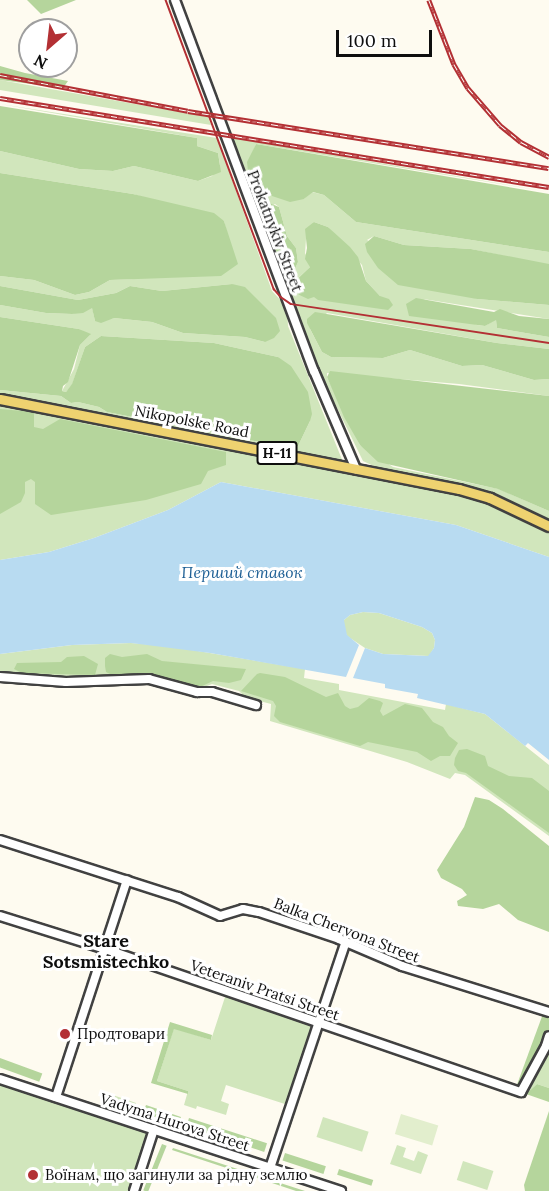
<!DOCTYPE html>
<html>
<head>
<meta charset="utf-8">
<style>
  body { margin:0 }
  #map { position:relative; width:549px; height:1191px; overflow:hidden; background:#fefbf0; font-family:Lora,serif }
  div>[style] { position:absolute }
  .green>* { inset:0; background:#d1e6bc; transform-origin:0 0 }
  .forest>* { inset:0; background:#b5d59c; transform-origin:0 0 }
  .pitch>* { inset:0; background:#e2eecd; transform-origin:0 0 }
  .water>* { inset:0; background:#b8dbf1 }
  .roads { filter:drop-shadow(2px 0 #414141) drop-shadow(-2px 0 #414141) drop-shadow(0 2px #414141) drop-shadow(0 -2px #414141) }
  .minor>* { height:8px; margin:-4px; padding:0 4px; transform-origin:4px; border-radius:4px; background:#fff }
  .major>* { height:9px; margin:-4.5px; padding:0 4.5px; transform-origin:4.5px; border-radius:4.5px; background:#eed270 }
  .tram>* { height:1.5px; margin:-0.75px; padding:0 0.75px; transform-origin:0.75px; border-radius:0.75px; background:#b33034 }
  .rail>* { height:4.5px; margin-top:-2.25px; transform-origin:0; background:repeating-linear-gradient(90deg,#fff 0 7px,#b33034 0 14px); box-sizing:border-box; border-block:2px solid #b33034 }
  .dots>* { width:16px; height:16px; translate:-50% -50%; box-sizing:border-box; border:3px solid #fff; border-radius:50% }
  span { translate:-50% -50%; white-space:nowrap; text-align:center; line-height:1.15; -webkit-text-stroke:6px #fff; paint-order:stroke }
  .shield-label span { padding:2px 4px; background:#fff; border:2px solid; border-radius:4px; -webkit-text-stroke-width:0 }
  .shield-label { font-size:14px; color:#0e0e0e; font-weight:700 }
  .street-label { font-size:15px; color:#0e0e0e }
  .poi-label { font-size:15px; color:#0e0e0e }
  .left { translate:0 -50%; text-align:left }
  .water-label { font-size:16px; color:#206196; font-style:italic }
  .quarter-label { font-size:18px; color:#0e0e0e; font-weight:700 }
  .north { position:absolute; left:18px; top:18px; width:60px; height:60px; box-sizing:border-box; background:#fff; border:2px solid #9f9f9f; border-radius:50%; rotate:208deg; font-size:16px; font-weight:700; line-height:24px; text-align:center; color:#0e0e0e }
  .north::after { content:''; display:block; margin:auto; width:21px; height:27px; background:#b33034; clip-path:polygon(50% 0,100% 100%,50% 72%,0 100%) }
  .scale { position:absolute; left:336px; top:30px; width:96px; height:27px; box-sizing:border-box; border:3px solid #0e0e0e; border-top:0; padding-left:8px; font-size:18px; line-height:21px; white-space:nowrap; color:#0e0e0e; -webkit-text-stroke:4px #fff; paint-order:stroke }
</style>
</head>
<body>
<div id="map">
  <div class="green">
    <i style="clip-path:polygon(0 80px,208px 117px,211px 125px,0 90px)"></i>
    <i style="clip-path:polygon(0 104px,217px 138px,272px 291px,287px 307px,288px 326px,343px 462px,0 395px,0 390px,61px 396px,71px 403px,78px 402px,99px 407px,107px 412px,290px 448px,298px 446px,310px 421px,278px 357px,214px 343px,101px 336px,85px 347px,72px 385px,66px 392px,62px 391px,74px 369px,80px 345px,90px 335px,79px 329px,0 317px,0 305px,46px 313px,72px 314px,92px 307px,95px 321px,114px 318px,152px 322px,183px 333px,245px 337px,265px 342px,232px 284px,162px 291px,130px 286px,116px 293px,78px 300px,0 286px,0 276px,34px 280px,75px 295px,89px 292px,110px 280px,134px 279px,228px 237px,224px 221px,133px 194px,0 173px,0 151px,79px 169px,113px 171px,134px 166px,198px 181px,212px 176px,220px 165px,218px 153px,197px 146px,197px 138px)"></i>
    <i style="clip-path:polygon(evenodd,228px 137px,549px 192px,256px 144px,251px 156px,304px 199px,312px 192px,324px 195px,356px 222px,549px 252px,549px 264px,543px 264px,471px 249px,404px 245px,374px 236px,367px 240px,477px 299px,549px 305px,549px 319px,423px 299px,477px 325px,485px 326px,496px 319px,497px 328px,549px 337px,549px 349px,497px 343px,327px 313px,310px 329px,322px 352px,331px 357px,383px 358px,410px 350px,462px 366px,482px 365px,534px 380px,549px 379px,549px 396px,459px 384px,327px 373px,327px 377px,360px 445px,393px 467px,499px 489px,549px 511px,549px 522px,491px 495px,382px 470px,363px 461px,318px 369px,228px 137px,275px 204px,279px 207px,287px 236px,296px 248px,298px 262px,294px 271px,286px 273px,262px 211px,275px 204px,228px 137px,314px 222px,328px 227px,362px 265px,366px 281px,380px 296px,314px 296px,295px 281px,311px 266px,305px 253px,306px 239px,314px 222px)"></i>
    <i style="clip-path:polygon(0 405px,458px 494px,488px 503px,549px 532px,549px 557px,456px 525px,221px 482px,168px 510px,94px 538px,49px 552px,0 560px)"></i>
    <i style="clip-path:polygon(363px 612px,379px 613px,422px 627px,432px 633px,435px 640px,434px 648px,429px 656px,383px 654px,365px 648px,347px 636px,343px 626px,344px 620px,350px 615px)"></i>
    <i style="clip-path:polygon(131px 643px,168px 646px,305px 669px,304px 678px,339px 684px,339px 690px,445px 710px,446px 704px,485px 714px,549px 765px,549px 836px,465px 775px,455px 773px,450px 779px,407px 762px,270px 721px,271px 704px,245px 697px,239px 691px,212px 684px,199px 689px,120px 677px,65px 678px,0 673px,0 654px,72px 645px)"></i>
    <i style="clip-path:polygon(227px 991px,319px 1022px,291px 1106px,226px 1085px,221px 1101px,229px 1104px,226px 1115px,197px 1106px,196px 1109px,184px 1105px,188px 1091px,157px 1081px,174px 1028px,211px 1040px)"></i>
    <i style="clip-path:polygon(549px 1036px,549px 1088px,537px 1084px,526px 1094px,521px 1092px)"></i>
    <i style="clip-path:polygon(0 1079px,154px 1129px,134px 1191px,0 1191px)"></i>
    <i style="left:104px;top:1092px;width:34px;height:9px;rotate:19deg"></i>
    <i style="left:323px;top:1117px;width:48px;height:21px;rotate:18deg"></i>
    <i style="clip-path:polygon(397px 1145px,406px 1148px,403px 1157px,414px 1161px,418px 1151px,428px 1155px,421px 1174px,390px 1164px)"></i>
    <i style="left:463px;top:1161px;width:32px;height:20px;rotate:18deg"></i>
  </div>
  <div class="forest">
    <i style="clip-path:polygon(27px 0,76px 0,41px 14px)"></i>
    <i style="clip-path:polygon(0 66px,25px 73px,68px 81px,63px 88px,0 80px)"></i>
    <i style="clip-path:polygon(0 106px,197px 138px,197px 146px,218px 153px,221px 172px,198px 181px,134px 166px,113px 171px,79px 169px,0 151px)"></i>
    <i style="clip-path:polygon(256px 144px,549px 194px,549px 252px,356px 222px,324px 195px,313px 192px,304px 199px,290px 202px,263px 193px,248px 171px,247px 162px)"></i>
    <i style="clip-path:polygon(0 173px,133px 194px,214px 213px,224px 221px,238px 264px,221px 276px,110px 280px,89px 292px,75px 295px,34px 280px,0 276px)"></i>
    <i style="clip-path:polygon(267px 202px,279px 207px,287px 236px,296px 248px,298px 262px,294px 271px,283px 272px,262px 211px)"></i>
    <i style="clip-path:polygon(314px 222px,328px 227px,350px 247px,358px 257px,366px 281px,380px 296px,389px 299px,393px 305px,388px 310px,318px 300px,314px 297px,308px 299px,291px 291px,291px 285px,310px 267px,305px 259px,307px 248px,305px 229px)"></i>
    <i style="clip-path:polygon(374px 236px,404px 245px,471px 249px,549px 264px,549px 305px,477px 299px,398px 285px,378px 268px,367px 252px,365px 244px)"></i>
    <i style="clip-path:polygon(232px 284px,245px 287px,276px 318px,280px 331px,274px 338px,265px 342px,245px 337px,183px 333px,152px 322px,114px 318px,101px 323px,95px 321px,92px 308px,83px 313px,72px 314px,46px 313px,0 305px,0 286px,78px 300px,116px 293px,130px 286px,162px 291px)"></i>
    <i style="clip-path:polygon(416px 298px,494px 312px,500px 309px,519px 316px,549px 319px,549px 337px,497px 328px,496px 320px,485px 326px,409px 316px,406px 304px)"></i>
    <i style="clip-path:polygon(315px 312px,497px 343px,549px 349px,549px 379px,534px 380px,482px 365px,462px 366px,410px 350px,383px 358px,331px 357px,322px 352px,307px 323px,307px 319px)"></i>
    <i style="clip-path:polygon(0 317px,79px 329px,91px 334px,80px 345px,68px 382px,63px 386px,62px 391px,66px 392px,72px 384px,85px 347px,101px 336px,214px 343px,278px 357px,291px 366px,308px 392px,312px 414px,310px 421px,298px 446px,291px 448px,107px 412px,99px 407px,78px 402px,71px 403px,61px 396px,0 390px)"></i>
    <i style="clip-path:polygon(330px 371px,549px 396px,549px 511px,498px 489px,378px 462px,360px 445px,344px 417px,327px 377px)"></i>
    <i style="clip-path:polygon(0 409px,34px 412px,34px 427px,43px 429px,60px 419px,226px 452px,226px 465px,208px 471px,201px 484px,146px 500px,51px 515px,35px 504px,35px 482px,31px 479px,25px 482px,25px 493px,21px 502px,0 514px)"></i>
    <i style="clip-path:polygon(110px 654px,122px 657px,147px 654px,162px 661px,246px 669px,241px 680px,229px 683px,213px 681px,200px 687px,151px 674px,112px 675px,106px 672px,105px 666px,105px 658px)"></i>
    <i style="clip-path:polygon(84px 656px,98px 664px,95px 675px,22px 673px,14px 669px,17px 663px,61px 662px,67px 657px)"></i>
    <i style="clip-path:polygon(260px 673px,285px 677px,326px 697px,338px 693px,345px 706px,350px 709px,358px 707px,369px 698px,380px 701px,383px 703px,380px 711px,383px 716px,405px 704px,422px 708px,433px 722px,443px 727px,449px 736px,458px 743px,450px 756px,440px 756px,431px 761px,417px 752px,368px 742px,360px 746px,280px 722px,274px 716px,276px 706px,273px 701px,241px 691px,257px 674px)"></i>
    <i style="clip-path:polygon(467px 749px,485px 756px,488px 766px,509px 776px,532px 778px,549px 791px,549px 833px,466px 773px,458px 771px,454px 765px,455px 758px,459px 750px)"></i>
    <i style="clip-path:polygon(475px 797px,489px 800px,503px 809px,549px 846px,549px 932px,518px 920px,499px 904px,483px 909px,458px 906px,457px 901px,467px 895px,462px 889px,441px 878px,437px 870px,464px 827px)"></i>
    <i style="clip-path:polygon(544px 1011px,549px 1012px,549px 1036px,521px 1092px,515px 1090px)"></i>
    <i style="clip-path:polygon(170px 1022px,212px 1035px,211px 1040px,174px 1029px,157px 1081px,188px 1091px,188px 1094px,151px 1083px)"></i>
    <i style="left:0;top:1058px;width:45px;height:9px;rotate:20deg"></i>
    <i style="clip-path:polygon(537px 1084px,549px 1088px,549px 1102px,526px 1094px)"></i>
    <i style="left:146px;top:1105px;width:37px;height:9px;rotate:19deg"></i>
    <i style="clip-path:polygon(549px 1111px,549px 1191px,525px 1191px,524px 1185px)"></i>
    <i style="left:189px;top:1118px;width:82px;height:9px;rotate:18deg"></i>
    <i style="clip-path:polygon(175px 1140px,332px 1191px,323px 1191px,174px 1142px)"></i>
    <i style="left:162px;top:1144px;width:5px;height:50px;rotate:22deg"></i>
    <i style="clip-path:polygon(173px 1148px,305px 1191px,296px 1191px,172px 1150px)"></i>
    <i style="left:285px;top:1153px;width:43px;height:8px;rotate:18deg"></i>
    <i style="left:339px;top:1169px;width:36px;height:6px;rotate:18deg"></i>
  </div>
  <div class="pitch">
    <i style="left:401px;top:1114px;width:39px;height:21px;rotate:17deg"></i>
  </div>
  <div class="water">
    <i style="clip-path:polygon(221px 482px,456px 525px,549px 557px,549px 760px,528px 743px,525px 746px,485px 714px,417px 698px,418px 694px,385px 688px,385px 684px,353px 678px,365px 648px,383px 654px,428px 656px,434px 648px,435px 640px,432px 633px,422px 627px,379px 613px,363px 612px,350px 615px,344px 620px,347px 635px,359px 645px,346px 677px,210px 653px,131px 643px,72px 645px,0 654px,0 560px,49px 552px,94px 538px,168px 510px)"></i>
  </div>
  <div class="roads">
    <div class="minor">
      <i style="left:175px;top:0;width:396px;rotate:69.5deg"></i>
      <i style="left:314px;top:371px;width:107px;rotate:66.8deg"></i>
      <i style="left:0;top:677px;width:66px;rotate:4.3deg"></i>
      <i style="left:66px;top:682px;width:83px;rotate:-2.1deg"></i>
      <i style="left:149px;top:679px;width:50px;rotate:15.2deg"></i>
      <i style="left:197px;top:692px;width:15px"></i>
      <i style="left:212px;top:692px;width:46px;rotate:16.5deg"></i>
      <i style="left:0;top:840px;width:187px;rotate:17.8deg"></i>
      <i style="left:178px;top:897px;width:46px;rotate:24.3deg"></i>
      <i style="left:220px;top:916px;width:24px;rotate:-17deg"></i>
      <i style="left:243px;top:909px;width:16px;rotate:11deg"></i>
      <i style="left:259px;top:912px;width:84px;rotate:18.6deg"></i>
      <i style="left:339px;top:939px;width:69px;rotate:23.2deg"></i>
      <i style="left:402px;top:966px;width:154px;rotate:17.4deg"></i>
      <i style="left:0;top:916px;width:110px;rotate:17.4deg"></i>
      <i style="left:105px;top:949px;width:440px;rotate:19deg"></i>
      <i style="left:521px;top:1092px;width:52px;rotate:-61.5deg"></i>
      <i style="left:546px;top:1046px;width:10px;rotate:-73deg"></i>
      <i style="left:0;top:1079px;width:359px;rotate:18.2deg"></i>
      <i style="left:56px;top:1097px;width:228px;rotate:-71.9deg"></i>
      <i style="left:270px;top:1168px;width:236px;rotate:-71.5deg"></i>
      <i style="left:134px;top:1191px;width:65px;rotate:-72.1deg"></i>
    </div>
    <div class="major">
      <i style="left:0;top:399px;width:468px;rotate:11.1deg"></i>
      <i style="left:459px;top:489px;width:32px;rotate:16deg"></i>
      <i style="left:490px;top:498px;width:65px;rotate:25.4deg"></i>
    </div>
  </div>
  <div class="tram">
    <i style="left:166px;top:0;width:309px;rotate:69.5deg"></i>
    <i style="left:274px;top:289px;width:11px;rotate:49deg"></i>
    <i style="left:281px;top:297px;width:12px;rotate:35deg"></i>
    <i style="left:291px;top:304px;width:261px;rotate:8.6deg"></i>
  </div>
  <div class="rail">
    <i style="left:429px;top:0;width:69px;rotate:68.7deg"></i>
    <i style="left:454px;top:64px;width:28px;rotate:60deg"></i>
    <i style="left:468px;top:88px;width:49px;rotate:49.1deg"></i>
    <i style="left:500px;top:125px;width:27px;rotate:39deg"></i>
    <i style="left:521px;top:142px;width:32px;rotate:28deg"></i>
    <i style="left:0;top:75px;width:191px;rotate:10.8deg"></i>
    <i style="left:188px;top:111px;width:365px;rotate:9deg"></i>
    <i style="left:0;top:98px;width:556px;rotate:9.21deg"></i>
  </div>
  <div class="dots">
    <i style="left:65px;top:1034px;background:#b33034"></i>
    <i style="left:33px;top:1175px;background:#b33034"></i>
  </div>
  <div class="shield-label">
    <span style="left:277px;top:453px">Н-11</span>
  </div>
  <div class="street-label">
    <span style="left:275px;top:231px;rotate:69deg">Prokatnykiv Street</span>
    <span style="left:192px;top:421px;rotate:11deg">Nikopolske Road</span>
    <span style="left:347px;top:930px;rotate:21deg">Balka Chervona Street</span>
    <span style="left:265px;top:990px;rotate:19deg">Veteraniv Pratsi Street</span>
    <span style="left:175px;top:1122px;rotate:18deg">Vadyma Hurova Street</span>
  </div>
  <div class="poi-label">
    <span class="left" style="left:77px;top:1034px">Продтовари</span>
    <span class="left" style="left:45px;top:1175px">Воїнам, що загинули за рідну землю</span>
  </div>
  <div class="water-label">
    <span style="left:242px;top:572px">Перший ставок</span>
  </div>
  <div class="quarter-label">
    <span style="left:106px;top:952px">Stare<br>Sotsmistechko</span>
  </div>
  <div class="north">N</div>
  <div class="scale">100 m</div>
</div>
</body>
</html>
